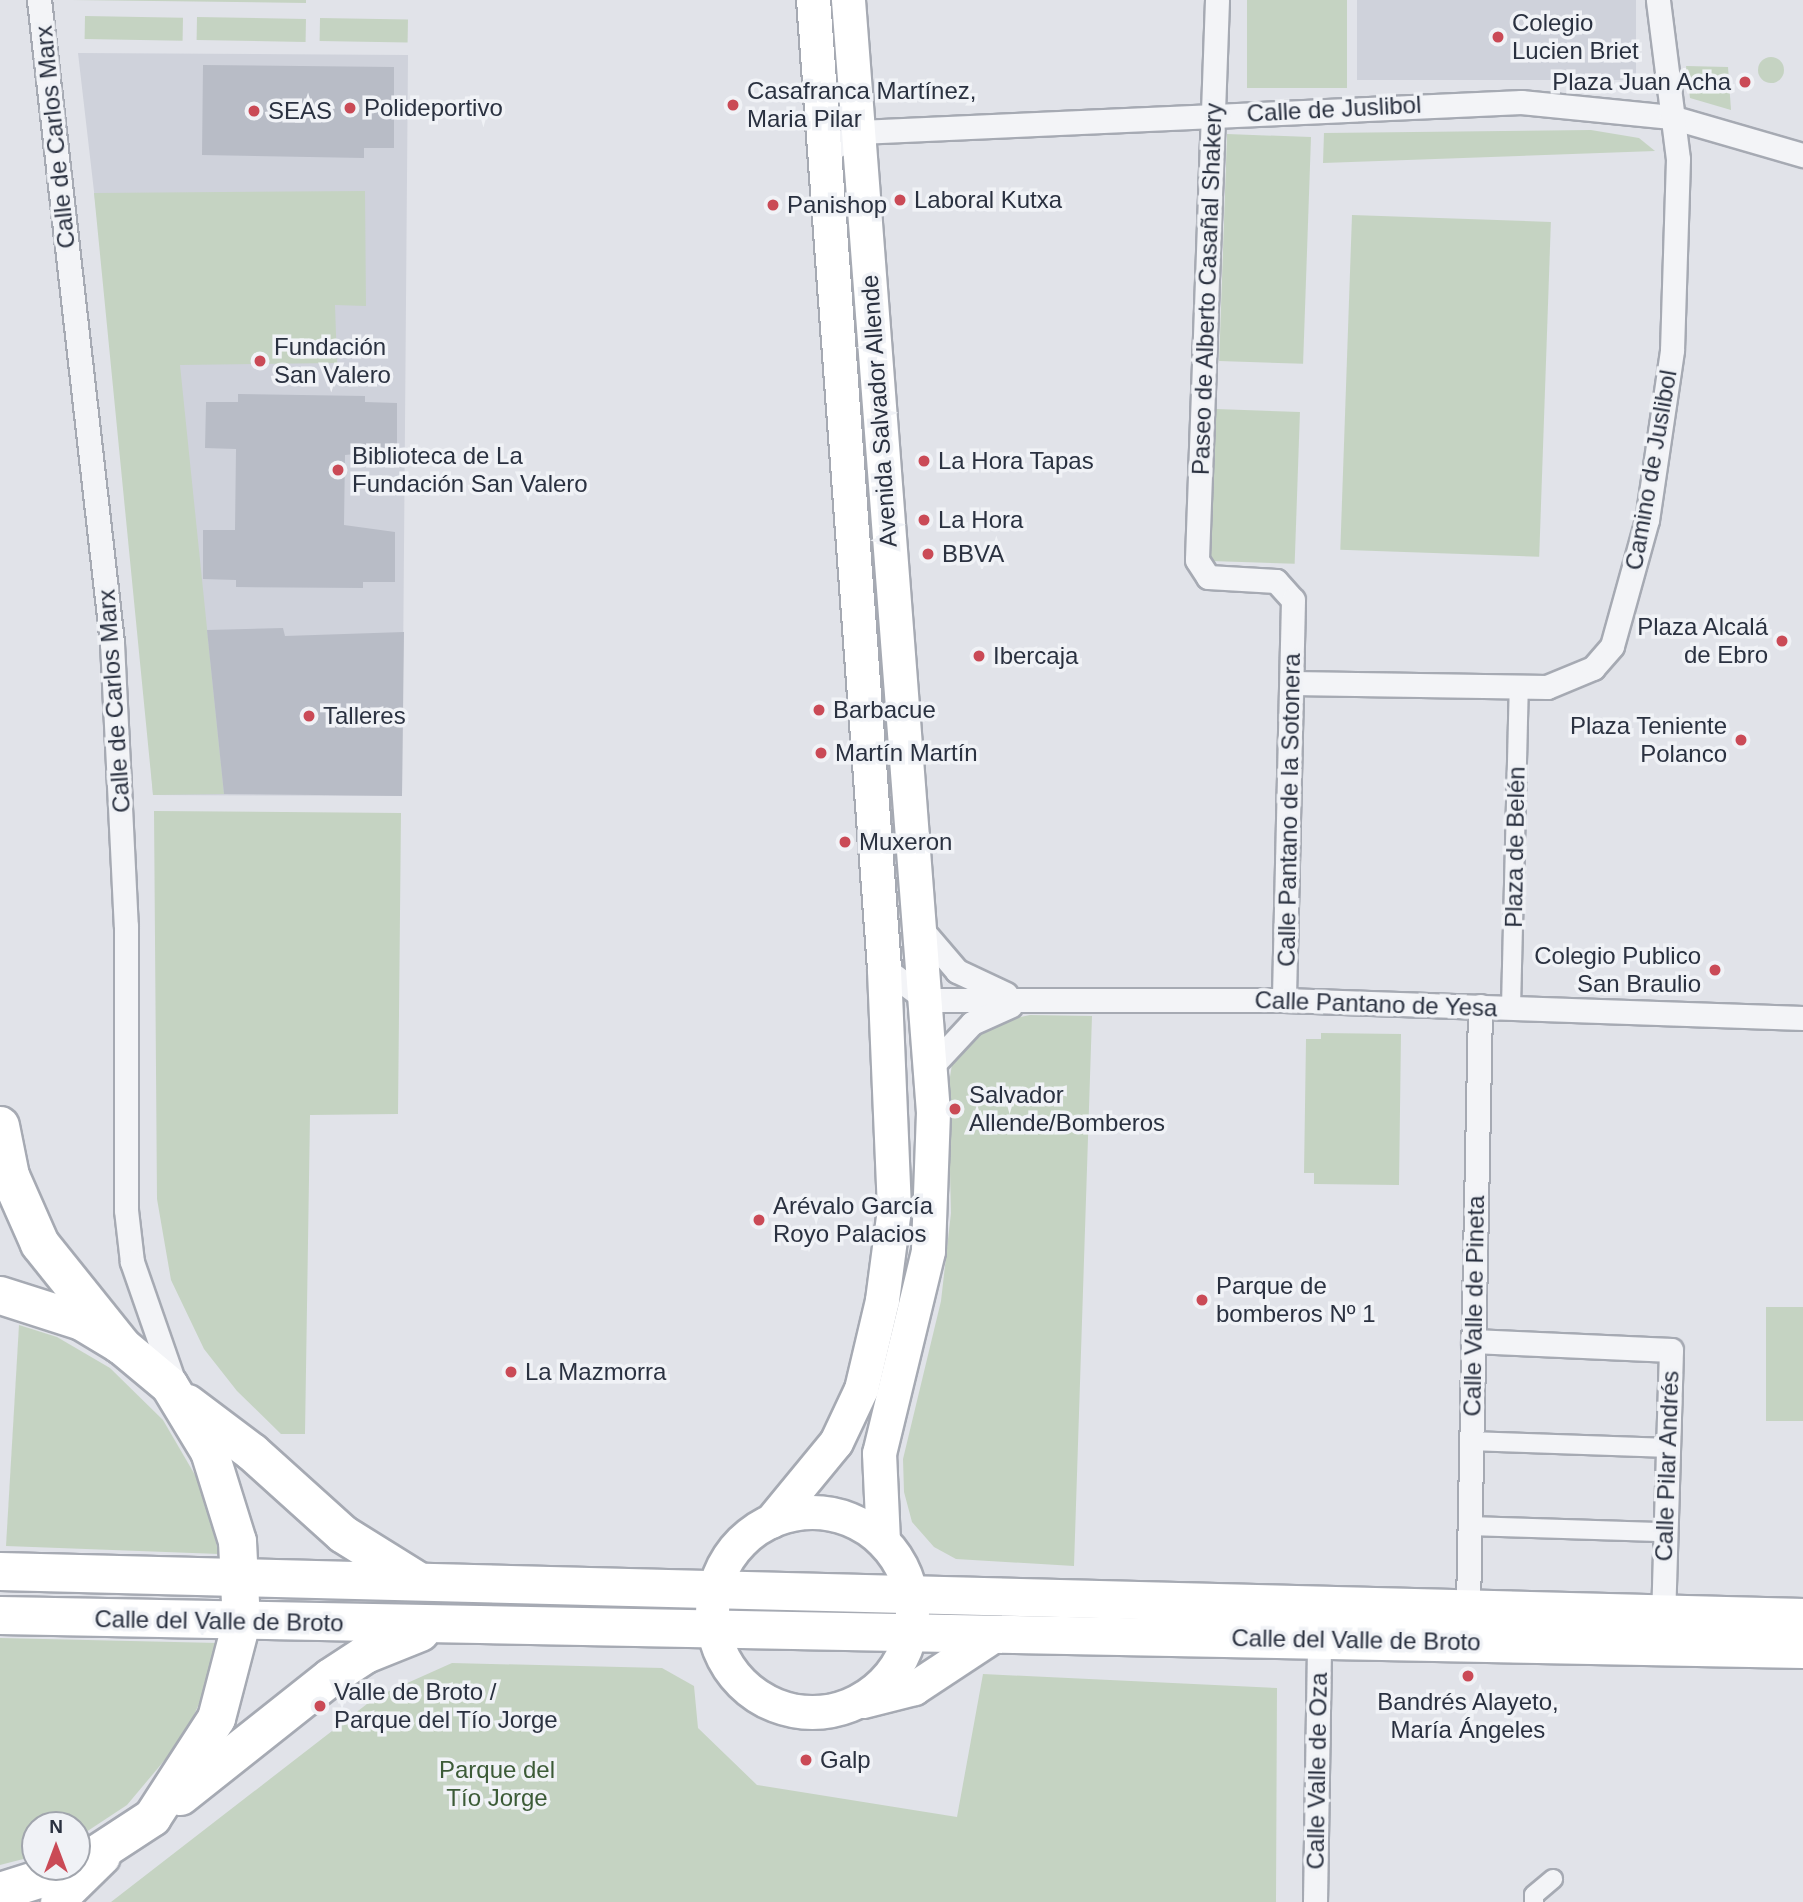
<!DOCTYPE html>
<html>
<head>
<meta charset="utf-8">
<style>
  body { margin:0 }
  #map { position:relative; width:1803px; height:1902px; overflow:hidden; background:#e1e3e9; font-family:Arial,sans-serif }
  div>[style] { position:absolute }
  .built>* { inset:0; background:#cfd2db; transform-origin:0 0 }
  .green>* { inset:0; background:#c5d3c2; transform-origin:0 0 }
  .round { border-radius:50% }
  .building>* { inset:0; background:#b8bcc6 }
  .roads { filter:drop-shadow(2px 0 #a6aab3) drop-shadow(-2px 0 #a6aab3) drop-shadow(0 2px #a6aab3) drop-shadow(0 -2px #a6aab3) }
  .pedestrian>* { height:18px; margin:-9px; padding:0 9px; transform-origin:9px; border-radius:9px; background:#f3f4f7 }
  .minor>* { height:23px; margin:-11.5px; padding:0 11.5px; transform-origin:11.5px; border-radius:11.5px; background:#f3f4f7 }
  .secondary>* { height:33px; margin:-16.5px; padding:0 16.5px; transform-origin:16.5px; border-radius:16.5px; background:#fff }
  .secondary>.ring { margin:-16.5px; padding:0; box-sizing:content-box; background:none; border:33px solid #fff; border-radius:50% }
  .primary>* { height:37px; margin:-18.5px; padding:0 18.5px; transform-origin:18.5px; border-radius:18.5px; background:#fff }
  .trunk>* { height:38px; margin:-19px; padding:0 19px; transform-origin:19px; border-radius:19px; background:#fff }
  .dots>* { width:19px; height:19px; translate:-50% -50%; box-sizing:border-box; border:4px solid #f0f2f6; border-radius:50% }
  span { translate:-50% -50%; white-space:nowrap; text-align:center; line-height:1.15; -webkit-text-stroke:7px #f0f2f6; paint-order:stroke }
  .poi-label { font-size:24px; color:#2a3140 }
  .left { translate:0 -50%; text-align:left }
  .right { translate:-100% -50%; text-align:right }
  .street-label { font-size:24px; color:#2a3140 }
  .park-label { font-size:24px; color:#3c5b37 }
  .north { position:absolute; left:21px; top:1811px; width:70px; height:70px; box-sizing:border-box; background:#f0f2f6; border:2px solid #a1a5ad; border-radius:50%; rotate:0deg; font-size:19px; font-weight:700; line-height:28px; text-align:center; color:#2a3140 }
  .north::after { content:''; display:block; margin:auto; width:24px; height:32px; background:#ca4a56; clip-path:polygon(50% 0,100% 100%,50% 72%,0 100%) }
</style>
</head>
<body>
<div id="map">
  <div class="built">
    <i style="left:1357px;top:0;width:279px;height:80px"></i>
    <i style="clip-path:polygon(78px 53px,408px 55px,402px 796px,153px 795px,133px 529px)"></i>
  </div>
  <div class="green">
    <i style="clip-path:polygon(72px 0,306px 0,306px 3px)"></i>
    <i style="left:1247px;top:0;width:100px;height:88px"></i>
    <i style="left:85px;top:16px;width:98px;height:23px;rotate:1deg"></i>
    <i style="left:197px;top:17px;width:109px;height:23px;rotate:1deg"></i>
    <i style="left:320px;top:18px;width:88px;height:23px;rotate:1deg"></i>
    <i class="round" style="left:1758px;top:57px;width:26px;height:26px"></i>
    <i style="clip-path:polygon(1686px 66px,1728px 67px,1731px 110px,1690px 98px)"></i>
    <i style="clip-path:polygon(1591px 130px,1639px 138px,1655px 151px,1323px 163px,1324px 133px)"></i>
    <i style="left:1311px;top:137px;width:227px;height:84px;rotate:92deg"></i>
    <i style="clip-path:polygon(365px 191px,366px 306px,335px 305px,337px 363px,180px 365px,224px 794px,153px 795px,94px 193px)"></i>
    <i style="left:1352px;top:215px;width:199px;height:335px;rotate:2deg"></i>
    <i style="left:1216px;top:409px;width:84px;height:152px;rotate:2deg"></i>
    <i style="clip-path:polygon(154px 811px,401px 813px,398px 1114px,310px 1115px,305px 1434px,281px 1434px,237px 1391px,204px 1349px,171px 1280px,157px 1199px)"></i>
    <i style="clip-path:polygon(1030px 1015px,1092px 1016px,1074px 1566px,956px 1559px,934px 1547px,912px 1522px,904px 1492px,903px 1459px,941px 1301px,951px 1213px,948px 1090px,952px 1064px,975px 1033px,997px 1022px)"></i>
    <i style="clip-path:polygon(1321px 1033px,1401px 1034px,1399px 1185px,1314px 1184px,1314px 1173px,1304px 1173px,1306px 1039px,1321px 1039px)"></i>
    <i style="left:1766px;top:1307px;width:37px;height:114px"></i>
    <i style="clip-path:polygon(19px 1325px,57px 1337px,110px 1368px,163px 1420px,202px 1487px,219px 1554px,6px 1546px)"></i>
    <i style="clip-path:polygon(0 1638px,218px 1643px,208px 1684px,184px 1737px,127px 1805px,77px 1838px,77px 1825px,35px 1825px,35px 1856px,0 1865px)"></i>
    <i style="clip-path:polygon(452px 1663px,662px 1668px,694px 1686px,698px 1728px,757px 1785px,957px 1817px,983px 1674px,1277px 1688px,1276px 1902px,111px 1902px,376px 1697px)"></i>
  </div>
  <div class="building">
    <i style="clip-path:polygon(203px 65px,394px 67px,394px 148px,364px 148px,364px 158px,202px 155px)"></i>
    <i style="clip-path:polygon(238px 394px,365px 396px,365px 402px,397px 403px,397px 450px,345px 455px,344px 525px,395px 532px,395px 582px,363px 582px,363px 588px,236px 587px,236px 580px,203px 579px,203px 530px,235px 530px,236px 449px,205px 448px,206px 402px,238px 402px)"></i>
    <i style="clip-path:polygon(283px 628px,285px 636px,404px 632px,402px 796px,224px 794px,207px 630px)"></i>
  </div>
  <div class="roads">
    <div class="pedestrian">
      <i style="left:1511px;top:1007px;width:320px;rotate:-88.6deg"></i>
      <i style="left:1471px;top:1441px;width:197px;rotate:2deg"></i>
      <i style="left:1470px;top:1526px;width:195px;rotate:1.8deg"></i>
      <i style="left:1534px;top:1902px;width:7px;rotate:-90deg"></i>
      <i style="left:1534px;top:1895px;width:25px;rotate:-40deg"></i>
    </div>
    <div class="minor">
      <i style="left:39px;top:0;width:647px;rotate:83.52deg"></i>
      <i style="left:112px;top:643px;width:283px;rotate:87.2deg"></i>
      <i style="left:126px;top:926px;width:284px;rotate:90deg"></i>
      <i style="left:126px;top:1210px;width:52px;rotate:83.4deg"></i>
      <i style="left:132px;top:1262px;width:133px;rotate:70.8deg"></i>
      <i style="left:1217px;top:0;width:560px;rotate:92.05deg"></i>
      <i style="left:1197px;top:560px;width:20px;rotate:57deg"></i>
      <i style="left:1208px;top:577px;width:68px;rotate:3.4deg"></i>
      <i style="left:1276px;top:581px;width:25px;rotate:48deg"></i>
      <i style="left:1293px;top:600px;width:400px;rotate:91.3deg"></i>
      <i style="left:825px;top:153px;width:40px;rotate:-32deg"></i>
      <i style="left:859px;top:132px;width:663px;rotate:-2.59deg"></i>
      <i style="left:1521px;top:102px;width:151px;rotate:5.7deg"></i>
      <i style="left:1671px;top:117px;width:137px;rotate:16.1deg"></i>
      <i style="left:1292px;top:683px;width:255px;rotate:0.9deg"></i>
      <i style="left:1547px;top:687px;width:50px;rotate:-22.4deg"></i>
      <i style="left:1593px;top:668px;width:29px;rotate:-49deg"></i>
      <i style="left:1612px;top:646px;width:131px;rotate:-74.5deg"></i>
      <i style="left:1647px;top:520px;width:172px;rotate:-81.6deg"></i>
      <i style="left:1672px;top:350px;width:191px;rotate:-88.2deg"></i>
      <i style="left:1678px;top:159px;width:160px;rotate:-97.2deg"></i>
      <i style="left:922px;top:930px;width:54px;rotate:49.5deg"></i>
      <i style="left:957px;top:971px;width:54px;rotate:25.1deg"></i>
      <i style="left:884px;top:968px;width:50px;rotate:36.9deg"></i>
      <i style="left:924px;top:998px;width:11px;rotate:10deg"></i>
      <i style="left:935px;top:1000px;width:349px"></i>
      <i style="left:1284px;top:1000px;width:519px;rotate:1.99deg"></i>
      <i style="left:930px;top:1068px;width:62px;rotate:-47deg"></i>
      <i style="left:972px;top:1023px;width:42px;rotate:-24.1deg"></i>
      <i style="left:1473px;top:1341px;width:198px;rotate:2.6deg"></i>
      <i style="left:1671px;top:1350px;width:263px;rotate:91.7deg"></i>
      <i style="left:1468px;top:1606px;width:600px;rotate:-88.85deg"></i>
      <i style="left:1315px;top:1902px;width:263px;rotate:-89.1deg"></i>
    </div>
    <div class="secondary">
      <i style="left:848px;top:0;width:1115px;rotate:85.63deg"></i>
      <i style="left:933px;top:1112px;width:139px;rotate:92.1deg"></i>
      <i style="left:928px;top:1251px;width:208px;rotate:103.6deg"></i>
      <i style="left:879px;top:1453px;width:88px;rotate:87.4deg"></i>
      <i class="ring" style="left:712px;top:1512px;width:167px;height:167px"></i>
      <i style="left:771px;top:1521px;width:102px;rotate:-50.6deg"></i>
      <i style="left:836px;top:1442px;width:59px;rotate:-64.7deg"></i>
      <i style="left:861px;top:1389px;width:91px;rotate:-76.7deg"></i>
      <i style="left:882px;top:1300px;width:92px;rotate:-82.5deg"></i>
      <i style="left:894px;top:1209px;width:241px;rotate:-92.4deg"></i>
      <i style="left:884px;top:968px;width:971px;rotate:-94.19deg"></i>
      <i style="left:863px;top:1701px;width:53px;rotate:-14.3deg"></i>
      <i style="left:914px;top:1688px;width:96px;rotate:-33.5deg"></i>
      <i style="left:57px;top:1902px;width:64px;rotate:-44.4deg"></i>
    </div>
    <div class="primary">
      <i style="left:0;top:1295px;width:85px;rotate:17.8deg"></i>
      <i style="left:81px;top:1321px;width:47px;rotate:31deg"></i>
      <i style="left:121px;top:1345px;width:62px;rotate:39.8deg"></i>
      <i style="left:169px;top:1385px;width:77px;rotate:58.8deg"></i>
      <i style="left:209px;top:1451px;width:94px;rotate:72.7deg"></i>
      <i style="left:237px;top:1541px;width:81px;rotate:87.2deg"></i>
      <i style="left:241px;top:1622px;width:99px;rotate:104.6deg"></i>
      <i style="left:216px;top:1718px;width:118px;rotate:122.9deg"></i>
      <i style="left:152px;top:1817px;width:90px;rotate:146.8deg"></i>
      <i style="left:187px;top:1403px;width:81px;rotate:37deg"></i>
      <i style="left:252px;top:1452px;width:122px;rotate:42deg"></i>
      <i style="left:343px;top:1534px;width:87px;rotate:31.9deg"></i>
      <i style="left:0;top:1571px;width:1804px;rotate:1.46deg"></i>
      <i style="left:0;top:1615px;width:1803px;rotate:1.08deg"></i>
      <i style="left:180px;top:1796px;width:191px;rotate:-38.4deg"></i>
      <i style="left:330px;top:1677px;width:42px;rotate:-33.3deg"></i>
      <i style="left:365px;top:1654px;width:59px;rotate:-21.8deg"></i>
      <i style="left:0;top:1891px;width:80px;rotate:-17.5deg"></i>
    </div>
    <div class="trunk">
      <i style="left:0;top:1126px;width:51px;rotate:78.7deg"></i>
      <i style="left:10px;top:1176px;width:74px;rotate:66.2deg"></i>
      <i style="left:40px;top:1244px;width:129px;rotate:51.3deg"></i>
    </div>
  </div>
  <div class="dots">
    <i style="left:1498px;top:37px;background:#ca4a56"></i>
    <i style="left:1745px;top:82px;background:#ca4a56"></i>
    <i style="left:733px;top:105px;background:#ca4a56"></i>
    <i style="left:350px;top:108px;background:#ca4a56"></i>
    <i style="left:254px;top:111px;background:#ca4a56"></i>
    <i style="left:900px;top:200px;background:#ca4a56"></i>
    <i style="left:773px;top:205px;background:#ca4a56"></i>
    <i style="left:260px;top:361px;background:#ca4a56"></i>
    <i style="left:924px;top:461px;background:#ca4a56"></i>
    <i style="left:338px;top:470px;background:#ca4a56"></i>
    <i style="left:924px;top:520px;background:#ca4a56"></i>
    <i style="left:928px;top:554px;background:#ca4a56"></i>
    <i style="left:1782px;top:641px;background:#ca4a56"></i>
    <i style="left:979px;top:656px;background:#ca4a56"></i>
    <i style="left:819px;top:710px;background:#ca4a56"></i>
    <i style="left:309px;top:716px;background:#ca4a56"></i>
    <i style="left:1741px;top:740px;background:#ca4a56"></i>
    <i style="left:821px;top:753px;background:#ca4a56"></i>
    <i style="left:845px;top:842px;background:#ca4a56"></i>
    <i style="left:1715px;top:970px;background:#ca4a56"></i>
    <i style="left:955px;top:1109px;background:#ca4a56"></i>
    <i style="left:759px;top:1220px;background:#ca4a56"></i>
    <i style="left:1202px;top:1300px;background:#ca4a56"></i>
    <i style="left:511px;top:1372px;background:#ca4a56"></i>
    <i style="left:1468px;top:1676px;background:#ca4a56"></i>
    <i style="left:320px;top:1706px;background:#ca4a56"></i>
    <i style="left:806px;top:1760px;background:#ca4a56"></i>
  </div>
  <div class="poi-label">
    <span class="left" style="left:1512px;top:37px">Colegio<br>Lucien Briet</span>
    <span class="right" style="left:1731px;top:82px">Plaza Juan Acha</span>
    <span class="left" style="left:747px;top:105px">Casafranca Martínez,<br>Maria Pilar</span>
    <span class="left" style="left:364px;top:108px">Polideportivo</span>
    <span class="left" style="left:268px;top:111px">SEAS</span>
    <span class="left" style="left:914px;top:200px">Laboral Kutxa</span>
    <span class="left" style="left:787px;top:205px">Panishop</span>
    <span class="left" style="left:274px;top:361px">Fundación<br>San Valero</span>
    <span class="left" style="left:352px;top:470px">Biblioteca de La<br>Fundación San Valero</span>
    <span class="left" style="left:938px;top:461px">La Hora Tapas</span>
    <span class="left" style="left:938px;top:520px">La Hora</span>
    <span class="left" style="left:942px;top:554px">BBVA</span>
    <span class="right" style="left:1768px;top:641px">Plaza Alcalá<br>de Ebro</span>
    <span class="left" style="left:993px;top:656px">Ibercaja</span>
    <span class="left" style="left:833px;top:710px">Barbacue</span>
    <span class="left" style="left:323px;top:716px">Talleres</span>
    <span class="right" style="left:1727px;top:740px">Plaza Teniente<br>Polanco</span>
    <span class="left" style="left:835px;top:753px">Martín Martín</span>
    <span class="left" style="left:859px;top:842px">Muxeron</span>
    <span class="right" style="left:1701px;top:970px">Colegio Publico<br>San Braulio</span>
    <span class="left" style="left:969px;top:1109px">Salvador<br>Allende/Bomberos</span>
    <span class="left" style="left:773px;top:1220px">Arévalo García<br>Royo Palacios</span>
    <span class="left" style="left:1216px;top:1300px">Parque de<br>bomberos Nº 1</span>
    <span class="left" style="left:525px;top:1372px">La Mazmorra</span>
    <span class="left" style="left:334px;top:1706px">Valle de Broto /<br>Parque del Tío Jorge</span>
    <span style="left:1468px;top:1716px">Bandrés Alayeto,<br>María Ángeles</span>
    <span class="left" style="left:820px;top:1760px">Galp</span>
  </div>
  <div class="street-label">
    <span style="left:1334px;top:109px;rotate:-3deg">Calle de Juslibol</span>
    <span style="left:55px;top:137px;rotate:-96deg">Calle de Carlos Marx</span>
    <span style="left:1207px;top:289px;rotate:-88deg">Paseo de Alberto Casañal Shakery</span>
    <span style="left:879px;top:411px;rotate:-94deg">Avenida Salvador Allende</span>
    <span style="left:1651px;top:470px;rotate:-80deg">Camino de Juslibol</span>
    <span style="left:114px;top:701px;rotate:-94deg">Calle de Carlos Marx</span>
    <span style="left:1289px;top:810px;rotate:-89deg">Calle Pantano de la Sotonera</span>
    <span style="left:1515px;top:847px;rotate:-89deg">Plaza de Belén</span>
    <span style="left:1376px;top:1004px;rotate:2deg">Calle Pantano de Yesa</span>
    <span style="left:1474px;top:1306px;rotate:-89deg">Calle Valle de Pineta</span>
    <span style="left:1667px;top:1466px;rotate:-88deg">Calle Pilar Andrés</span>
    <span style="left:219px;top:1621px;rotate:1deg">Calle del Valle de Broto</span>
    <span style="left:1356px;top:1640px;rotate:1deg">Calle del Valle de Broto</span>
    <span style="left:1317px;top:1771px;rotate:-89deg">Calle Valle de Oza</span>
  </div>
  <div class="park-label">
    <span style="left:497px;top:1784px">Parque del<br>Tío Jorge</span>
  </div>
  <div class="north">N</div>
</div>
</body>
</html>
